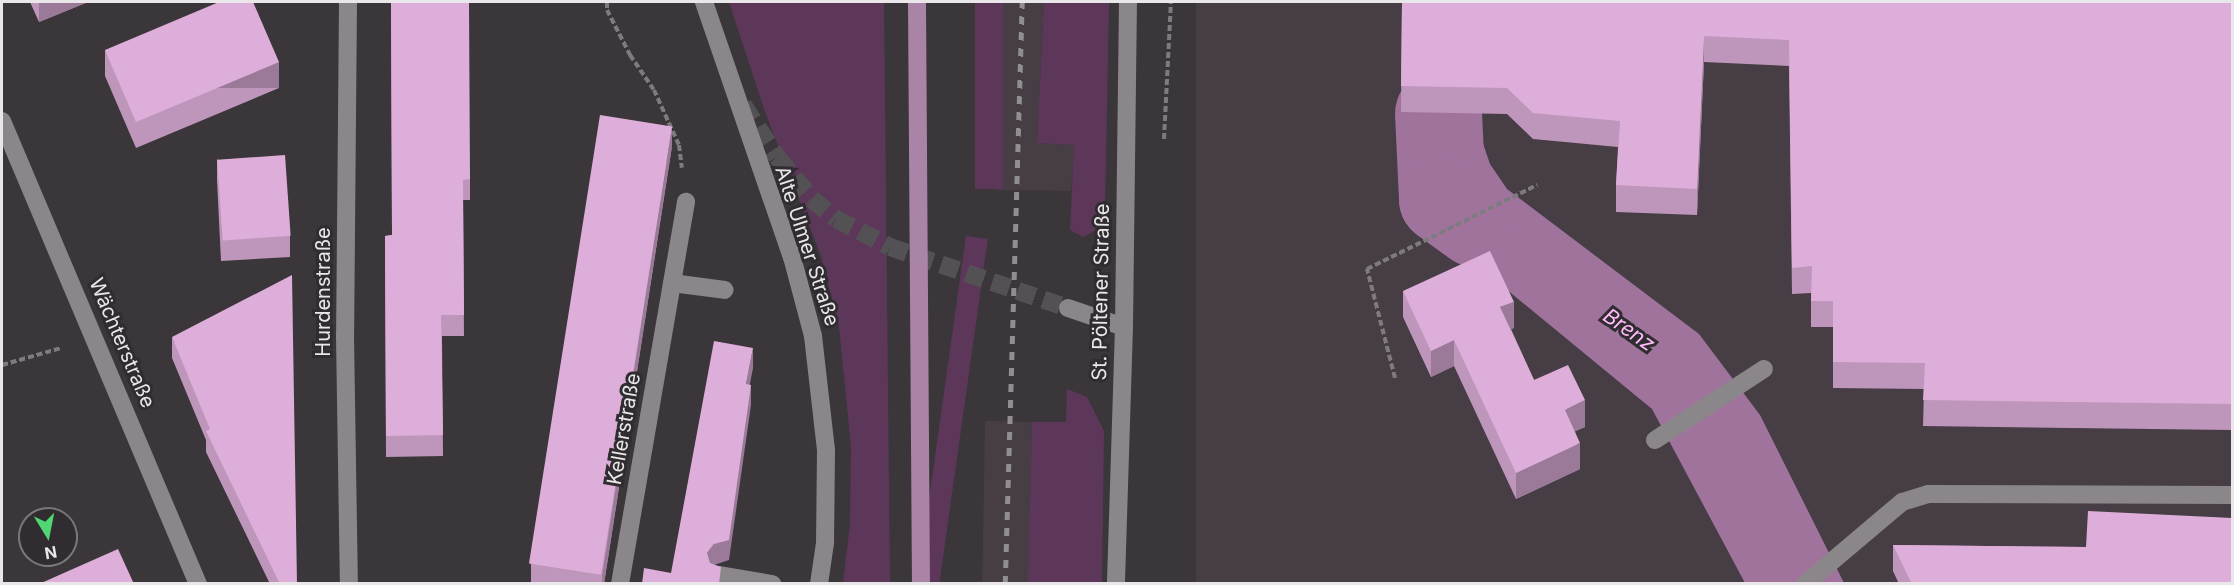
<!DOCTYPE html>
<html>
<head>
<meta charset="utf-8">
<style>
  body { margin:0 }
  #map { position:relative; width:2234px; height:585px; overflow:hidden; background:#3a363a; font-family:Inter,sans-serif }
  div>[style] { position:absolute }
  .built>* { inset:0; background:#463d45; transform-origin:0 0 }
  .green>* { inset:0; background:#5d375a; transform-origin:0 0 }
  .water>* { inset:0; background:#a0739d }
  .river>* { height:87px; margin:-43.5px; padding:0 43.5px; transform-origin:43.5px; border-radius:43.5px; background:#a0739d }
  .tertiary-tunnel>* { height:18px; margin-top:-9px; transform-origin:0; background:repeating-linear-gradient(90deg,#545154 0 18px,transparent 0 27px) }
  .path>* { height:4px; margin-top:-2px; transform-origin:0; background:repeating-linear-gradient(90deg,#7e7b7e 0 6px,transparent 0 9px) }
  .service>* { height:18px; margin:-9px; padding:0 9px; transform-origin:9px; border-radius:9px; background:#8b868a }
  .minor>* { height:18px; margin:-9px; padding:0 9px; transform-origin:9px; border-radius:9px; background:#8b868a }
  .tertiary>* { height:18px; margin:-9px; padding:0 9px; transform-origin:9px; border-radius:9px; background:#8b868a }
  .primary>* { height:18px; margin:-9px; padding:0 9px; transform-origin:9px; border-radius:9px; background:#a984a6 }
  .rail>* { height:4.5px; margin-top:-2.25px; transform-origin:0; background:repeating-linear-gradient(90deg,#918e91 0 8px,transparent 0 16px) }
  .wall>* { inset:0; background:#bf96bb }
  .shaded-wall>* { inset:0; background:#9b7a99; transform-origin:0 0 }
  .building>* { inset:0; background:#deaeda; transform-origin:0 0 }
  span { translate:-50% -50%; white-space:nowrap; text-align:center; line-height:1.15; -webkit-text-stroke:6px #302c2f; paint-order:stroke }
  .street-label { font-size:20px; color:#e9e7e9 }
  .water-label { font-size:21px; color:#ffbcfa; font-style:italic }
  .frame { position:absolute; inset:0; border:3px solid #e9e7e9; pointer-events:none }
  .north { position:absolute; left:18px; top:507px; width:60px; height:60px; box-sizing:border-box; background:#302c2f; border:2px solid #7a7779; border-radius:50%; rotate:170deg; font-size:16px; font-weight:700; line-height:24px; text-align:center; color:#e9e7e9 }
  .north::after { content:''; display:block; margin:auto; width:21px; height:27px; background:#51d674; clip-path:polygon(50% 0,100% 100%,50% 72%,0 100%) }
</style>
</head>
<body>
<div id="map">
  <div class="built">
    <i style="clip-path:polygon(1003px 2px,1044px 2px,1037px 143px,1075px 145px,1071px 191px,997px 190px)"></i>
    <i style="left:1196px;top:2px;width:1036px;height:582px"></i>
    <i style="left:985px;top:421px;width:47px;height:163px;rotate:1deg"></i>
  </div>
  <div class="green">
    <i style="clip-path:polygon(729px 2px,884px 2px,890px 583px,843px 583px,850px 524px,851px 447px,839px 327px,821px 256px,765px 112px)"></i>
    <i style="left:975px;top:2px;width:28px;height:187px"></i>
    <i style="clip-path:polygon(1044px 2px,1109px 2px,1105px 210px,1097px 230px,1083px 237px,1070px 230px,1074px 145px,1037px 143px)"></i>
    <i style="left:966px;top:236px;width:22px;height:347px;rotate:8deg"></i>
    <i style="clip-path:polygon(1067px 389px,1087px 397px,1104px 431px,1102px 583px,1028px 583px,1032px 422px,1066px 422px)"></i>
  </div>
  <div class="water">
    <i style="clip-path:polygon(1408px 119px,1475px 120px,1490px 164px,1507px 189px,1699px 334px,1760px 415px,1844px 583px,1745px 583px,1652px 409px,1472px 261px,1432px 200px,1406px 144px)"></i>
  </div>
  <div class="river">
    <i style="left:1438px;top:113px;width:86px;rotate:87.3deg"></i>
    <i style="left:1442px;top:199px;width:41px;rotate:36deg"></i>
  </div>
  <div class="tertiary-tunnel">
    <i style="left:743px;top:105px;width:62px;rotate:56.8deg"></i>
    <i style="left:777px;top:157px;width:55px;rotate:50.2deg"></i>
    <i style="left:812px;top:199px;width:31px;rotate:40deg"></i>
    <i style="left:836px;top:219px;width:61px;rotate:27.4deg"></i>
    <i style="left:890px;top:247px;width:188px;rotate:18.9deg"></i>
  </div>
  <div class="path">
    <i style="left:607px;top:2px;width:8px;rotate:90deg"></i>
    <i style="left:607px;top:10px;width:51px;rotate:62.9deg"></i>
    <i style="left:630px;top:55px;width:42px;rotate:55.6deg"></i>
    <i style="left:654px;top:90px;width:60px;rotate:65.6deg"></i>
    <i style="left:679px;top:145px;width:23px;rotate:83deg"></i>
    <i style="left:1164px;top:139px;width:137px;rotate:-87.1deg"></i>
    <i style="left:2px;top:365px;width:61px;rotate:-16.1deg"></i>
    <i style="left:1395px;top:378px;width:113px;rotate:-104.4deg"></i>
    <i style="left:1367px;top:269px;width:190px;rotate:-26.3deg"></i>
  </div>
  <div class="service">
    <i style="left:1655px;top:440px;width:130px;rotate:-33.1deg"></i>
    <i style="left:718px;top:575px;width:55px;rotate:9.5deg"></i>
    <i style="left:1805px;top:584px;width:127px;rotate:-40.2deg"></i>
    <i style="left:1902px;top:502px;width:27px;rotate:-17deg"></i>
    <i style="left:1928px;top:494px;width:304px;rotate:0.2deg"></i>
  </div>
  <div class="minor">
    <i style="left:348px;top:2px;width:334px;rotate:90.5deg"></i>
    <i style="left:345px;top:336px;width:248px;rotate:89.1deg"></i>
    <i style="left:704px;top:2px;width:270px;rotate:71deg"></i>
    <i style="left:792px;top:257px;width:82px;rotate:75.1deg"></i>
    <i style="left:813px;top:336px;width:115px;rotate:83.5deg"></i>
    <i style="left:826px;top:450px;width:93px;rotate:90.6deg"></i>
    <i style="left:825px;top:543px;width:41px;rotate:98.3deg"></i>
    <i style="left:2px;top:121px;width:503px;rotate:67.06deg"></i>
    <i style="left:672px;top:283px;width:53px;rotate:7.5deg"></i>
    <i style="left:1124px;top:327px;width:325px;rotate:-89.3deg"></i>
    <i style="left:620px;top:584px;width:388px;rotate:-80.2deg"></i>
  </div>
  <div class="tertiary">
    <i style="left:1068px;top:308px;width:59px;rotate:18.7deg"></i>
    <i style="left:1124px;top:327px;width:257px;rotate:91.8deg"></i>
  </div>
  <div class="primary">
    <i style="left:917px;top:2px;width:582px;rotate:89.61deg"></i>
  </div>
  <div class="rail">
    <i style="left:1005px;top:584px;width:582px;rotate:-88.33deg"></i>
  </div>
  <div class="wall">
    <i style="clip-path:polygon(30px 2px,88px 2px,39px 22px)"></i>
    <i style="clip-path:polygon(391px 2px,470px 179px,470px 200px,463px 200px,464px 336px,442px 336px,443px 456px,386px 457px,385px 236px,392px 235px)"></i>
    <i style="clip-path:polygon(1402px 2px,2232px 2px,2232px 430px,1923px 426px,1924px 389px,1833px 388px,1833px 327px,1811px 327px,1811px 293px,1792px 294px,1789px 66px,1704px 62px,1697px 215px,1616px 212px,1616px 185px,1618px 147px,1533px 139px,1507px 114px,1401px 112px)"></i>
    <i style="clip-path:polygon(105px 50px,279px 88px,136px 148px,105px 76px)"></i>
    <i style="clip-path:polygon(672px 146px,604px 584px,531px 584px,531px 564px)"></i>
    <i style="clip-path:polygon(217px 159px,290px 236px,290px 257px,221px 261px,217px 180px)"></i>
    <i style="clip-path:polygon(1403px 291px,1514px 328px,1511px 329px,1534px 380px,1585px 427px,1575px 431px,1580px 469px,1516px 499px,1454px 366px,1431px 377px,1403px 317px)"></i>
    <i style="clip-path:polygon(172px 337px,297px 584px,270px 584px,206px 452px,206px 440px,172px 358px)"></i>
    <i style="clip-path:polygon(1893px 545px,2086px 547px,2232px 584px,1899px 584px,1893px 571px)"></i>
  </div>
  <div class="shaded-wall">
    <i style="clip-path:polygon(39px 2px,88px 2px,39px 22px)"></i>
    <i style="clip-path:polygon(1704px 36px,1704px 62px,1697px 215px,1697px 189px)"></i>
    <i style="left:279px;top:62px;width:26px;height:155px;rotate:90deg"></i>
    <i style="clip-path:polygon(672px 126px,672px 146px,604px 584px,602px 584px,602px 576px)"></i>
    <i style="clip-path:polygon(1514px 302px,1514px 328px,1500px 333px,1500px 307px)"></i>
    <i style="clip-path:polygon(1454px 340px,1454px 366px,1431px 377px,1431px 351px)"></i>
    <i style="clip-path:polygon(753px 348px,753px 368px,746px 404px,746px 384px)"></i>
    <i style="clip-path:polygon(751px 385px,751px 405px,729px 560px,714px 565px,707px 574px,707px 553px,714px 544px)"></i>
    <i style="clip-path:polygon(1585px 400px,1585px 427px,1565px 436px,1565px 410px)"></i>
    <i style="clip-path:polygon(1580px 443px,1580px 469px,1516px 499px,1516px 473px)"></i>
  </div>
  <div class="building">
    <i style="clip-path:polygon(219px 2px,253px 2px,279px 62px,136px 122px,105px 50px)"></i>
    <i style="clip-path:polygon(391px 2px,469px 2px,470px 179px,463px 180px,464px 315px,441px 315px,443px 435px,386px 436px,385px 236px,392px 235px)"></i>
    <i style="clip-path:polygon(1402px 2px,2232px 2px,2232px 404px,1923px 400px,1925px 363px,1833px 362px,1833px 301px,1811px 301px,1812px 266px,1792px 268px,1789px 40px,1704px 36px,1697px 189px,1616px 185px,1620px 121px,1533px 113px,1507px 88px,1401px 86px)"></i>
    <i style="left:600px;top:115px;width:73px;height:454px;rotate:9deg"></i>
    <i style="left:285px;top:155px;width:81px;height:68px;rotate:86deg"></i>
    <i style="clip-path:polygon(1490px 251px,1514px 302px,1500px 307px,1534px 380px,1568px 365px,1585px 400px,1565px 410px,1580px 443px,1516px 473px,1454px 340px,1431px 351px,1403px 291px)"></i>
    <i style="clip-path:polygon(292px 275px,297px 584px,280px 584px,206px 431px,210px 429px,172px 337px)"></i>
    <i style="clip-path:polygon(714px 341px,753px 348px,746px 384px,751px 385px,729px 540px,714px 544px,707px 553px,710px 563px,721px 567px,719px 584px,642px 584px,644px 568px,671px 573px)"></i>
    <i style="clip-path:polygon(2088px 511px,2232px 518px,2232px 584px,1912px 584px,1893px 545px,2086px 547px)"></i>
    <i style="clip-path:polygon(118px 549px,134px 584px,39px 584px)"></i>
  </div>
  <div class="street-label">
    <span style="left:807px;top:246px;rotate:72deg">Alte Ulmer Straße</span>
    <span style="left:323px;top:292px;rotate:-90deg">Hurdenstraße</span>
    <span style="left:1101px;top:292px;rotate:-89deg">St. Pöltener Straße</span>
    <span style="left:122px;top:343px;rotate:67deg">Wächterstraße</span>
    <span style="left:624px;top:429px;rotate:-80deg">Kellerstraße</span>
  </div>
  <div class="water-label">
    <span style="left:1629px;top:330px;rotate:35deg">Brenz</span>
  </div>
  <div class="frame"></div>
  <div class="north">N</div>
</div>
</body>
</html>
